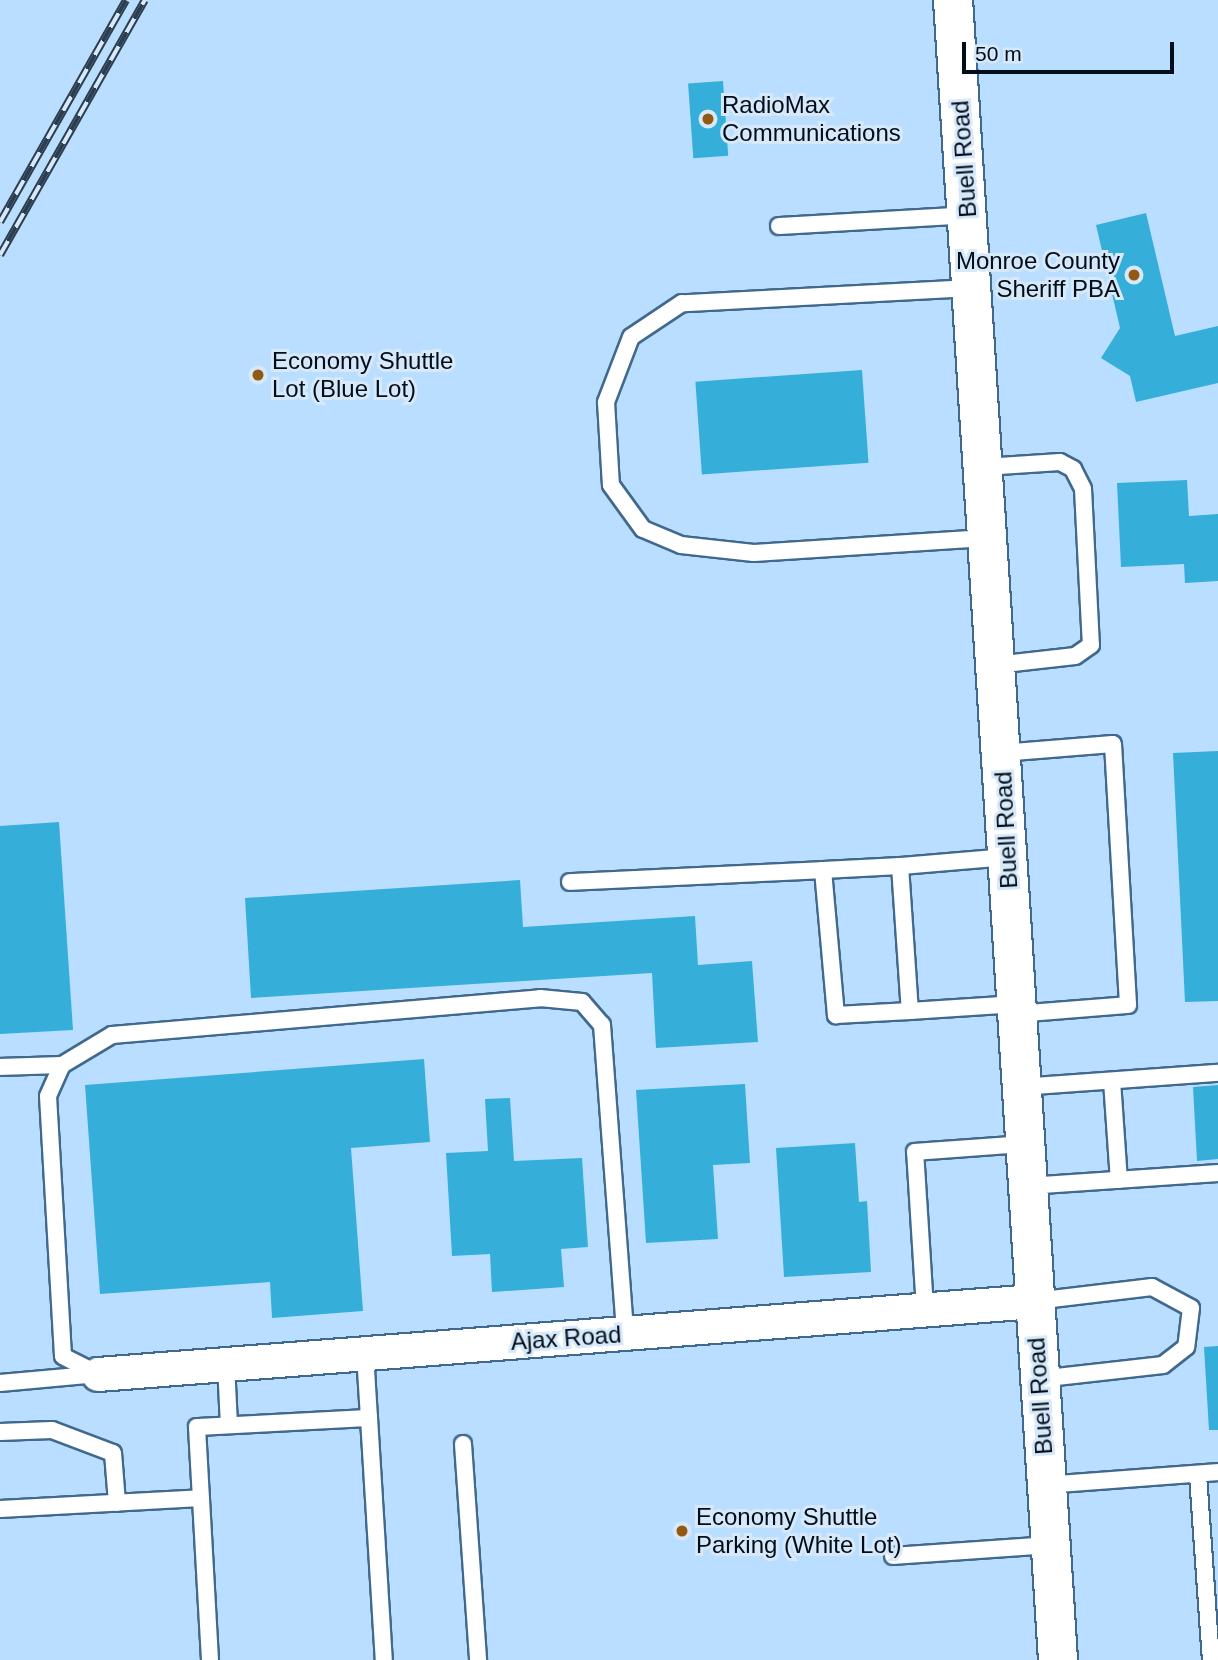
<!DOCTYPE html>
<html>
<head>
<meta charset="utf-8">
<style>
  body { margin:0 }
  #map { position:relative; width:1218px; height:1660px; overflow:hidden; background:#badeff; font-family:Helvetica,sans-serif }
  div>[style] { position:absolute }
  .building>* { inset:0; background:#35afda; transform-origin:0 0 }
  .roads { filter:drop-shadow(2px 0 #40698d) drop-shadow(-2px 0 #40698d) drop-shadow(0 2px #40698d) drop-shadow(0 -2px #40698d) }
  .lane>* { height:16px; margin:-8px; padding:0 8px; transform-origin:8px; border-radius:8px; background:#fff }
  .street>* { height:33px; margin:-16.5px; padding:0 16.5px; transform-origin:16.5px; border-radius:16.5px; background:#fff }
  .secondary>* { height:38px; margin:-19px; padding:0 19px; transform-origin:19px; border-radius:19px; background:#fff }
  .rail>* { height:8px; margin-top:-4px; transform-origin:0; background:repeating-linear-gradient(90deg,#d7e9f9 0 16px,#2b3d4f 0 32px); box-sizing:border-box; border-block:2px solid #2b3d4f }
  .dots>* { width:19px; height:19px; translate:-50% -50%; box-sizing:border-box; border:4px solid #d7e9f9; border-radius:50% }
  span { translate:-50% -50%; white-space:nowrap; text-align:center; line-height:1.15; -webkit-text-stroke:6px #d7e9f9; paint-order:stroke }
  .poi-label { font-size:24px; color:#010d1b }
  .left { translate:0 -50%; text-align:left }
  .right { translate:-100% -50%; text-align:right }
  .street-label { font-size:24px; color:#010d1b }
  .scale { position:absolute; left:962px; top:42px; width:212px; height:32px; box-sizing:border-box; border:4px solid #010d1b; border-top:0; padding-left:9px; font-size:21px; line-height:24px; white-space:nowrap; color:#010d1b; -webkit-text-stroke:5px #d7e9f9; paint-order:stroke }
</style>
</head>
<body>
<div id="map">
  <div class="building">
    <i style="left:723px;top:81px;width:75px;height:35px;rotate:86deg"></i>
    <i style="clip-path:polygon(1146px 213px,1175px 336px,1218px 326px,1218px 383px,1136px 402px,1130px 376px,1101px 358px,1120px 328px,1096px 225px)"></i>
    <i style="left:862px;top:370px;width:93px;height:167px;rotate:86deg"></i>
    <i style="clip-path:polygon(1187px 480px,1189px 516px,1218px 514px,1218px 581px,1185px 583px,1184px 564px,1121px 567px,1117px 483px)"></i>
    <i style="clip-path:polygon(1218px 751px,1218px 1001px,1185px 1002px,1173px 753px)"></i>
    <i style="clip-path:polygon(59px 822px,73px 1030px,0 1034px,0 826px)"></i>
    <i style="clip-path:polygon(520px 880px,523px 927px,695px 916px,698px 965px,752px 961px,758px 1042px,656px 1048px,652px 973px,251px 998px,245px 898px)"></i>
    <i style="clip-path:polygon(424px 1059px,430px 1142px,351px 1148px,363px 1311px,272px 1318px,270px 1282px,100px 1294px,85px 1085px)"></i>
    <i style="clip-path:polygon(745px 1084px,750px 1163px,713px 1165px,718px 1239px,646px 1243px,636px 1090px)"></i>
    <i style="clip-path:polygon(1218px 1085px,1218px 1159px,1197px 1161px,1193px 1087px)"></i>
    <i style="clip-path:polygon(510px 1098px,514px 1161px,582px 1158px,588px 1247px,561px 1249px,564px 1287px,492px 1292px,490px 1254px,452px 1256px,446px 1153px,488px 1151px,485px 1099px)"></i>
    <i style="clip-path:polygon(855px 1143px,859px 1202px,867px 1201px,871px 1272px,784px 1277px,776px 1148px)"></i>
    <i style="clip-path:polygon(1218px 1346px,1218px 1430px,1209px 1430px,1204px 1347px)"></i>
  </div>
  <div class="roads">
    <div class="lane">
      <i style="left:779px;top:226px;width:189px;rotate:-3.3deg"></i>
      <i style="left:973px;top:288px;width:291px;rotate:177deg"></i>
      <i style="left:682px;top:303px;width:61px;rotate:146.3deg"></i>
      <i style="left:631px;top:337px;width:70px;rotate:111deg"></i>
      <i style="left:606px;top:402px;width:83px;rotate:86.6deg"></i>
      <i style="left:611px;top:485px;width:54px;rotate:54deg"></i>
      <i style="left:643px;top:529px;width:41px;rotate:22.8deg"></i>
      <i style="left:681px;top:545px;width:73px;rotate:6.3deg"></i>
      <i style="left:754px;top:553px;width:232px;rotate:-3.7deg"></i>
      <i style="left:984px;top:467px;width:76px;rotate:-3.8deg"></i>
      <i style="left:1060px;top:462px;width:15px;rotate:28deg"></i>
      <i style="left:1073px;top:469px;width:22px;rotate:63deg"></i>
      <i style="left:1083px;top:489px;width:156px;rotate:87.1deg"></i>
      <i style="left:1091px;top:645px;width:19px;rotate:145deg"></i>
      <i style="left:1075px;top:656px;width:80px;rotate:173.5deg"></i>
      <i style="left:1001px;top:753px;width:112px;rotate:-4.6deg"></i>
      <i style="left:1113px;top:744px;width:261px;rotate:86.7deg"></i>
      <i style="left:1128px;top:1005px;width:111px;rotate:175.4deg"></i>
      <i style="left:1008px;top:857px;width:108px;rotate:175.2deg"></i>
      <i style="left:900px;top:866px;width:145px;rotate:86.1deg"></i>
      <i style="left:910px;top:1011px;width:107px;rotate:-3.7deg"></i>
      <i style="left:900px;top:866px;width:77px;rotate:177deg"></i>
      <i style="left:823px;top:870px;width:146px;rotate:84.9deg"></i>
      <i style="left:836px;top:1015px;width:74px;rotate:-3.1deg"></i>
      <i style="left:570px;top:882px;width:253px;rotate:-2.7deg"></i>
      <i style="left:0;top:1067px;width:62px;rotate:-1.8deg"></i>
      <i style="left:1112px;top:1081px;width:99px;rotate:86deg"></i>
      <i style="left:1021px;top:1087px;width:197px;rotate:-4.1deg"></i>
      <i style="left:1028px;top:1186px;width:190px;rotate:-3.9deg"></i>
      <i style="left:1035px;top:1301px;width:118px;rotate:-6.8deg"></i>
      <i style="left:1152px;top:1287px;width:44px;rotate:28.3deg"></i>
      <i style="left:1191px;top:1308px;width:39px;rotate:97deg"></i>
      <i style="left:1186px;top:1347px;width:29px;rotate:142deg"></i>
      <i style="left:1163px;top:1365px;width:125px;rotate:173.6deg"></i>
      <i style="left:925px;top:1309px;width:157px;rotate:-93.6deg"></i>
      <i style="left:915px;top:1152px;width:110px;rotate:-4.2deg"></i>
      <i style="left:365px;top:1353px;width:65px;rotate:86.5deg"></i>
      <i style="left:226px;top:1364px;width:61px;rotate:87.2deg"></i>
      <i style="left:98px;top:1374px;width:39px;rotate:-153deg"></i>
      <i style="left:63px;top:1356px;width:260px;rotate:-93.3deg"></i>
      <i style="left:48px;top:1096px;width:34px;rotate:-66deg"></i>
      <i style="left:62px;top:1065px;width:58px;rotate:-31deg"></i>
      <i style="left:112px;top:1035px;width:430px;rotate:-4.9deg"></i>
      <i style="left:540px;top:998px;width:42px;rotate:5.4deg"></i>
      <i style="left:582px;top:1002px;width:30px;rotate:49deg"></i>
      <i style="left:602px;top:1025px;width:309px;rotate:85.7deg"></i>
      <i style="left:0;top:1383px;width:98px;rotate:-5.2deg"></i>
      <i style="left:0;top:1432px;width:52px;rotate:-2.2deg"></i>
      <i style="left:52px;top:1430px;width:65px;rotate:20.7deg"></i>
      <i style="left:113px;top:1453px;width:50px;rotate:85.4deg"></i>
      <i style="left:463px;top:1444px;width:217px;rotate:86deg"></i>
      <i style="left:1198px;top:1475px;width:185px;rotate:86deg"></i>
      <i style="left:1046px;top:1485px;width:172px;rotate:-4.3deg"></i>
      <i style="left:0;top:1509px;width:201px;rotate:-3.1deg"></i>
      <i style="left:893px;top:1556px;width:157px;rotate:-4deg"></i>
      <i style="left:210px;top:1660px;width:233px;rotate:-93.2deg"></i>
      <i style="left:197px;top:1427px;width:172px;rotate:-3deg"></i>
      <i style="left:369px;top:1418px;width:242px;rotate:86.5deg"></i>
    </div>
    <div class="street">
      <i style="left:98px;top:1374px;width:939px;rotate:-4.46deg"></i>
    </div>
    <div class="secondary">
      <i style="left:953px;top:0;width:1663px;rotate:86.38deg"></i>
    </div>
  </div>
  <div class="rail">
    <i style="left:0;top:222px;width:255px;rotate:-60.4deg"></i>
    <i style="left:0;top:255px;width:293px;rotate:-60.4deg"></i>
  </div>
  <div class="dots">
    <i style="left:708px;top:119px;background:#915911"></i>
    <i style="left:1134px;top:275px;background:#915911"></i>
    <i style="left:258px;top:375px;background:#915911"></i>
    <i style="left:682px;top:1531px;background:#915911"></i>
  </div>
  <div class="poi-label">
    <span class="left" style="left:722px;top:119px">RadioMax<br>Communications</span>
    <span class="right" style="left:1120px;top:275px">Monroe County<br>Sheriff PBA</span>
    <span class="left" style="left:272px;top:375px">Economy Shuttle<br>Lot (Blue Lot)</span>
    <span class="left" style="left:696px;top:1531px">Economy Shuttle<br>Parking (White Lot)</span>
  </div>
  <div class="street-label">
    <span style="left:964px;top:159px;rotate:-94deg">Buell Road</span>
    <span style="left:1006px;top:830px;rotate:-93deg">Buell Road</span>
    <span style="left:566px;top:1338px;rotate:-4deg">Ajax Road</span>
    <span style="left:1040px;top:1396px;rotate:-94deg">Buell Road</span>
  </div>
  <div class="scale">50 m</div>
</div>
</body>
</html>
